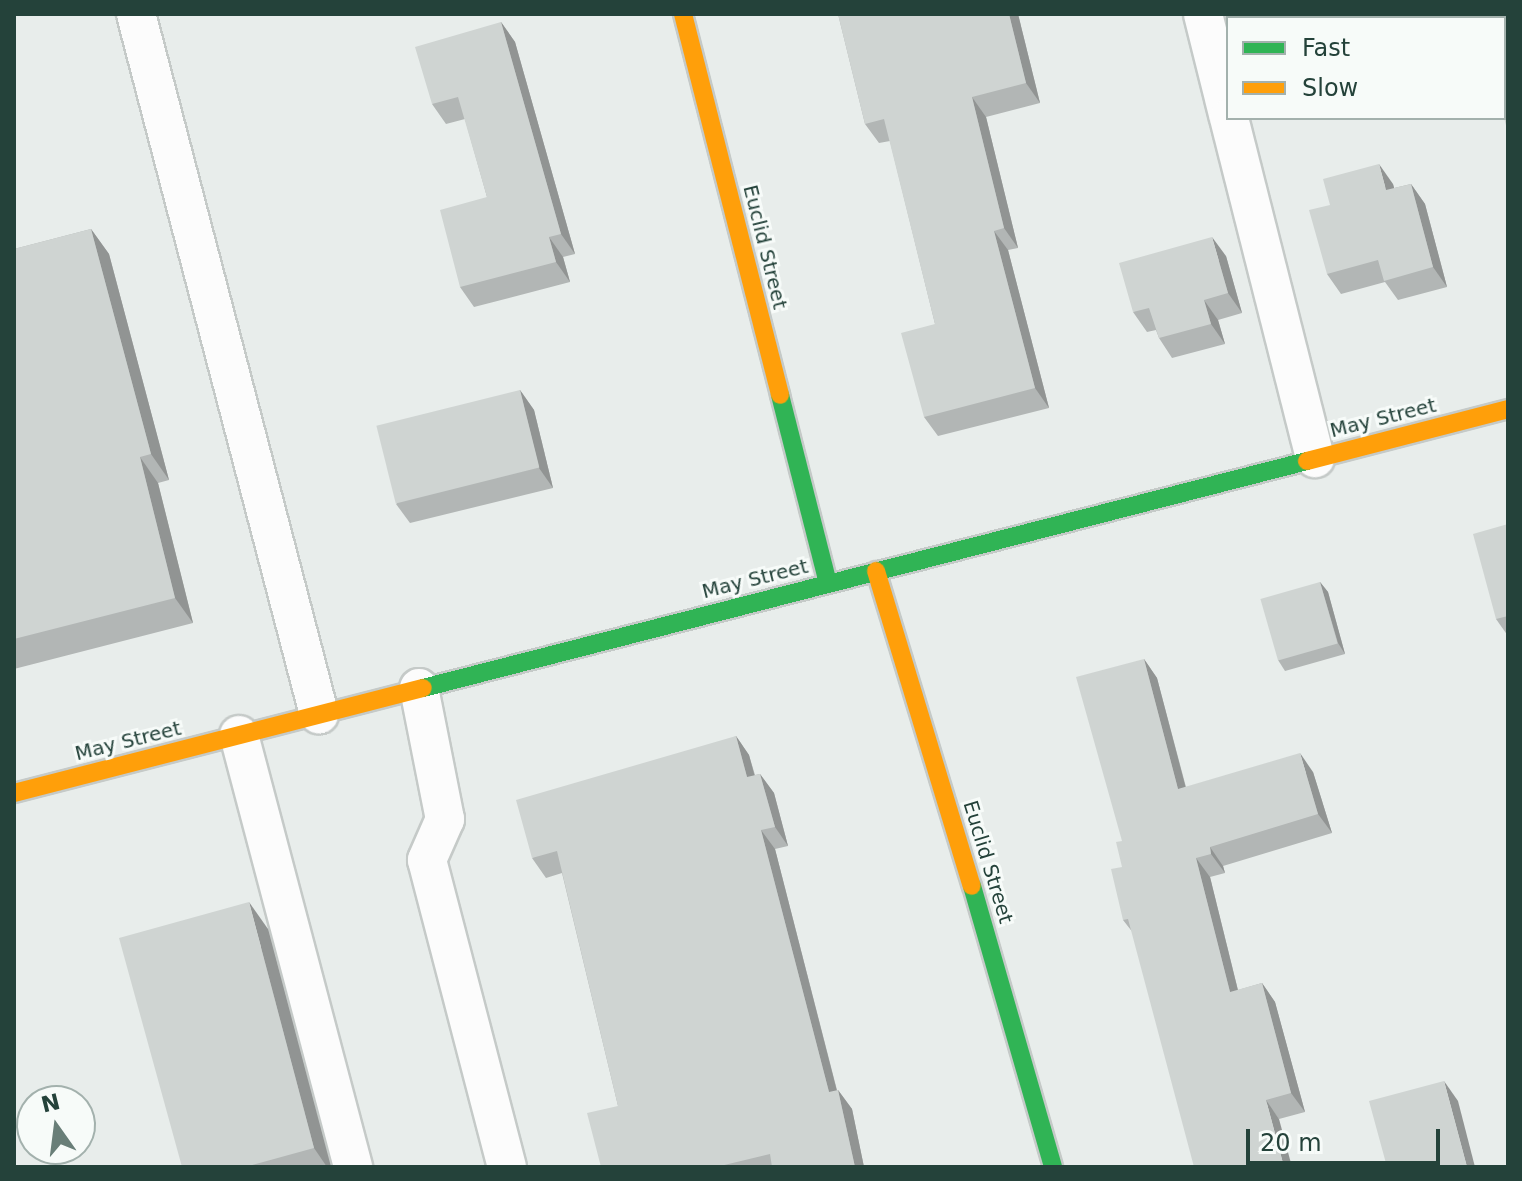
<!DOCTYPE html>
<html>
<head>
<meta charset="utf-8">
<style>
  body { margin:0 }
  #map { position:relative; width:1522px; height:1181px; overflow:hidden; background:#e8edeb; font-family:"DejaVu Sans",sans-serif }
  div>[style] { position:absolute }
  .roads { filter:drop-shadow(2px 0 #c5cac8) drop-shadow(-2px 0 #c5cac8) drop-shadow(0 2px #c5cac8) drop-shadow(0 -2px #c5cac8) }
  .lane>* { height:38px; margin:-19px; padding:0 19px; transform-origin:19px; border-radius:19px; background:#fcfcfc }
  .fast>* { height:18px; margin:-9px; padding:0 9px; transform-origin:9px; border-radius:9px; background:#30b455 }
  .slow>* { height:18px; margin:-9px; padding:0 9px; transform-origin:9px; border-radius:9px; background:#ff9f0a }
  .wall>* { inset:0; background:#b2b6b5 }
  .shaded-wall>* { inset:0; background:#919493 }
  .building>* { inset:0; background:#cfd4d2; transform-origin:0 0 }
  span { translate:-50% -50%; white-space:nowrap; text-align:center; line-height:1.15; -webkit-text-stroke:6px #f7fbf9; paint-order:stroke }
  .street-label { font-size:20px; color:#24423a }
  .frame { position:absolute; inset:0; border:16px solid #24423a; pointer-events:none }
  .legend { position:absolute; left:1226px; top:16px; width:280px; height:104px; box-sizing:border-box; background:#f7fbf9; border:2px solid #a3b1ad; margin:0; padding:10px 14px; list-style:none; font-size:24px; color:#24423a }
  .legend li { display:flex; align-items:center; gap:16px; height:40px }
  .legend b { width:40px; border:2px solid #a3b1ad }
  .north { position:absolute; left:16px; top:1085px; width:80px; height:80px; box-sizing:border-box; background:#f7fbf9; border:2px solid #a3b1ad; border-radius:50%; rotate:346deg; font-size:22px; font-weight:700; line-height:32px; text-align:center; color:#24423a }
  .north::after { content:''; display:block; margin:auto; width:28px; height:36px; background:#697e78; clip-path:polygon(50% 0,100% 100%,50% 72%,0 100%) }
  .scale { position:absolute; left:1246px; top:1129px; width:194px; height:36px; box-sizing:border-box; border:4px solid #24423a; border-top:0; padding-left:10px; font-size:24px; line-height:28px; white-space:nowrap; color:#24423a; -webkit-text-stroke:6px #f7fbf9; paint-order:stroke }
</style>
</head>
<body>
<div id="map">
  <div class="roads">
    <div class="lane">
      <i style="left:136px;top:14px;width:724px;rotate:75.35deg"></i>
      <i style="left:1203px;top:14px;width:103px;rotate:76deg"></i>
      <i style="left:1229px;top:118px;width:351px;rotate:75.8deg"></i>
      <i style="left:419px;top:688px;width:134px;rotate:78.8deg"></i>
      <i style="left:445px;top:819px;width:45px;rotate:113.7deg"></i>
      <i style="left:427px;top:860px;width:317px;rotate:75.4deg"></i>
      <i style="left:239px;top:735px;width:447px;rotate:75.2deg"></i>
    </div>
    <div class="fast">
      <i style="left:780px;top:395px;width:194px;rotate:75.7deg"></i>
      <i style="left:423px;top:688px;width:913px;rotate:-14.4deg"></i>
      <i style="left:972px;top:886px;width:292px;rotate:73.9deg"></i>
    </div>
    <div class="slow">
      <i style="left:683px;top:14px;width:393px;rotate:75.7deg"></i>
      <i style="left:1307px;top:461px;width:208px;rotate:-14.5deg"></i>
      <i style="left:876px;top:571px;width:329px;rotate:73.1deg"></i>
      <i style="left:14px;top:793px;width:422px;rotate:-14.4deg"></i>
    </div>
  </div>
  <div class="wall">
    <i style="clip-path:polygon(838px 14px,1018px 14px,1040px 103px,986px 117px,1018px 248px,1008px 250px,1049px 408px,938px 436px,924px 417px,935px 324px,890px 141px,879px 143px,865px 124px)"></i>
    <i style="clip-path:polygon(501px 22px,515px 42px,575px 254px,563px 257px,570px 282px,474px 307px,460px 287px,487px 197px,465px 119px,446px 124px,432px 104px)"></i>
    <i style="clip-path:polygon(1393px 184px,1394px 188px,1411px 184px,1425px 204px,1447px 287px,1398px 300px,1385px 282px,1341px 294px,1327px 274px,1330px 205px)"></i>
    <i style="clip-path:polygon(91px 229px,109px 254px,169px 480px,158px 483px,193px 623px,14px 669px,14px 249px)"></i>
    <i style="clip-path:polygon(1226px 256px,1242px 313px,1218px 320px,1225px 344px,1172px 358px,1159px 338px,1156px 330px,1147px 332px,1133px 312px)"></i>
    <i style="clip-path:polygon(520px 390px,534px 410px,553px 488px,410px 523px,396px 504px)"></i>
    <i style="clip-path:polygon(1508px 524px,1508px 636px,1496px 619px)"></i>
    <i style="clip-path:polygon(1320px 582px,1328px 592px,1345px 654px,1285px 671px,1278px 660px)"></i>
    <i style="clip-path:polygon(1144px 659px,1157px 678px,1186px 787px,1313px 772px,1332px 833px,1223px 866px,1225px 873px,1210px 877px,1238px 990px,1262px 983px,1275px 1002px,1305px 1112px,1279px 1119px,1123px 920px,1122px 867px)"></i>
    <i style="clip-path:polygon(736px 736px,749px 755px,755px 775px,760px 774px,774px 793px,788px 846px,775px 849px,837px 1090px,838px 1090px,852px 1109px,864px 1167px,601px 1167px,618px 1106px,562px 873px,546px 878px,532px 858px)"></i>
    <i style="clip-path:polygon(268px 929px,331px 1167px,182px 1167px)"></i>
  </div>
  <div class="shaded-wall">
    <i style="clip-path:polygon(1009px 14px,1018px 14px,1040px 103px,1026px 83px)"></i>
    <i style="clip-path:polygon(501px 22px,515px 42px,575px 254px,561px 234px)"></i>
    <i style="clip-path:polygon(972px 97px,986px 117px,1018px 248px,1004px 228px)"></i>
    <i style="clip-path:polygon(1379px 164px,1393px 184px,1400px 210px,1386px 190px)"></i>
    <i style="clip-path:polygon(1411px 184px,1425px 204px,1447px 287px,1433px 267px)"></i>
    <i style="clip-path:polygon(91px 229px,109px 254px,169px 480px,151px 454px)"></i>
    <i style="clip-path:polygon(994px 231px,1008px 250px,1049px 408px,1035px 388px)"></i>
    <i style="clip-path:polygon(549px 237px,563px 257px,570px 282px,556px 262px)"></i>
    <i style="clip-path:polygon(1212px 237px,1226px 256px,1242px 313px,1228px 293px)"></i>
    <i style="clip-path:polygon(1204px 300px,1218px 320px,1225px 344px,1211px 324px)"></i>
    <i style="clip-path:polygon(520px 390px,534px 410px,553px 488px,539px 468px)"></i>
    <i style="clip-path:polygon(140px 457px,158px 483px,193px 623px,175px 598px)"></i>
    <i style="clip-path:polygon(1320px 582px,1328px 592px,1345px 654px,1338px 643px)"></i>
    <i style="clip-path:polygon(1144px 659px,1157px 678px,1191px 808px,1178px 789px)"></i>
    <i style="clip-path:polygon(736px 736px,749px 755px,760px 796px,747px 777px)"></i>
    <i style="clip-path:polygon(1300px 753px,1313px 772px,1332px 833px,1318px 814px)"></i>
    <i style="clip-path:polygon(760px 774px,774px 793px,788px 846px,775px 827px)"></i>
    <i style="clip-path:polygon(761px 830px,775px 849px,842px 1111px,829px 1092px)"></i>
    <i style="clip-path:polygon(1210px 847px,1223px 866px,1225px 873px,1211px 854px)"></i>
    <i style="clip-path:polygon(1196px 858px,1210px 877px,1243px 1011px,1230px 992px)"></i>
    <i style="clip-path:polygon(249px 902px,268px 929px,331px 1167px,327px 1167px,314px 1148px)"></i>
    <i style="clip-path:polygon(1262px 983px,1275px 1002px,1305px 1112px,1291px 1093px)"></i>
    <i style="clip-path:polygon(1444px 1081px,1458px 1101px,1475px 1167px,1467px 1167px)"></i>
    <i style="clip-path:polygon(838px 1090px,852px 1109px,864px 1167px,855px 1167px)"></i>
    <i style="clip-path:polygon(1266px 1100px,1279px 1119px,1292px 1167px,1284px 1167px)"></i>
  </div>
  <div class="building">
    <i style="clip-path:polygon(838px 14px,1009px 14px,1026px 83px,972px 97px,1004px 228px,994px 231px,1035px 388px,924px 417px,901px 333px,935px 324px,884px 119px,865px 124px)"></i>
    <i style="clip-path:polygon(501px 22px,561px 234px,549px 237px,556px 262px,460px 287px,440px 210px,487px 197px,458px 97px,432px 104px,415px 47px)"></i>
    <i style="clip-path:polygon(1508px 40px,1508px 133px,1504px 118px,1504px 41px)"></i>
    <i style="clip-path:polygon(1379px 164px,1386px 190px,1411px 184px,1433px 267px,1384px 281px,1378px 260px,1327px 274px,1309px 210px,1330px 205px,1323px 179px)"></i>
    <i style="clip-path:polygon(91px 229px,151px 454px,140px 457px,175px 598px,14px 639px,14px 249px)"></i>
    <i style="clip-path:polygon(1212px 237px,1228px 293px,1204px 300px,1211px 324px,1159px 338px,1149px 308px,1133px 312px,1119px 263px)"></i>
    <i style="left:520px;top:390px;width:80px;height:148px;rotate:76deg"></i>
    <i style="clip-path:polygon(1508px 524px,1508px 616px,1496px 619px,1473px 534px)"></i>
    <i style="left:1320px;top:582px;width:64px;height:62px;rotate:74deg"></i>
    <i style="clip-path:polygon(1144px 659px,1178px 789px,1300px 753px,1318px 814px,1210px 847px,1211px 854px,1196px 858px,1230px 992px,1262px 983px,1291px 1093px,1266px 1100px,1284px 1167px,1194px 1167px,1128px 919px,1123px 920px,1111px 869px,1122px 867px,1116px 842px,1122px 841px,1076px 677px)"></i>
    <i style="clip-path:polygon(736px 736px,747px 777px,760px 774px,775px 827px,761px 830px,829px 1092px,838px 1090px,855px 1167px,772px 1167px,770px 1154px,716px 1167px,601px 1167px,587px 1113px,618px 1106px,557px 851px,532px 858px,516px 800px)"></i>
    <i style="clip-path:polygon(249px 902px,314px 1148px,245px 1167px,182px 1167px,119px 938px)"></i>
    <i style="clip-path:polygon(1444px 1081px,1467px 1167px,1387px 1167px,1369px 1101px)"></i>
  </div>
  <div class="street-label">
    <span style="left:765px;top:247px;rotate:76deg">Euclid Street</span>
    <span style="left:1383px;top:418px;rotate:-14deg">May Street</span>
    <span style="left:755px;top:579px;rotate:-14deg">May Street</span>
    <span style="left:128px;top:741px;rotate:-14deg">May Street</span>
    <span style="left:988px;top:862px;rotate:73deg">Euclid Street</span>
  </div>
  <div class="frame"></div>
  <ul class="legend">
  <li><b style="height:10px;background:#30b455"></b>Fast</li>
  <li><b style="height:10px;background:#ff9f0a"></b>Slow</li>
  </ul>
  <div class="north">N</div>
  <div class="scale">20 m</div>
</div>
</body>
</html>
